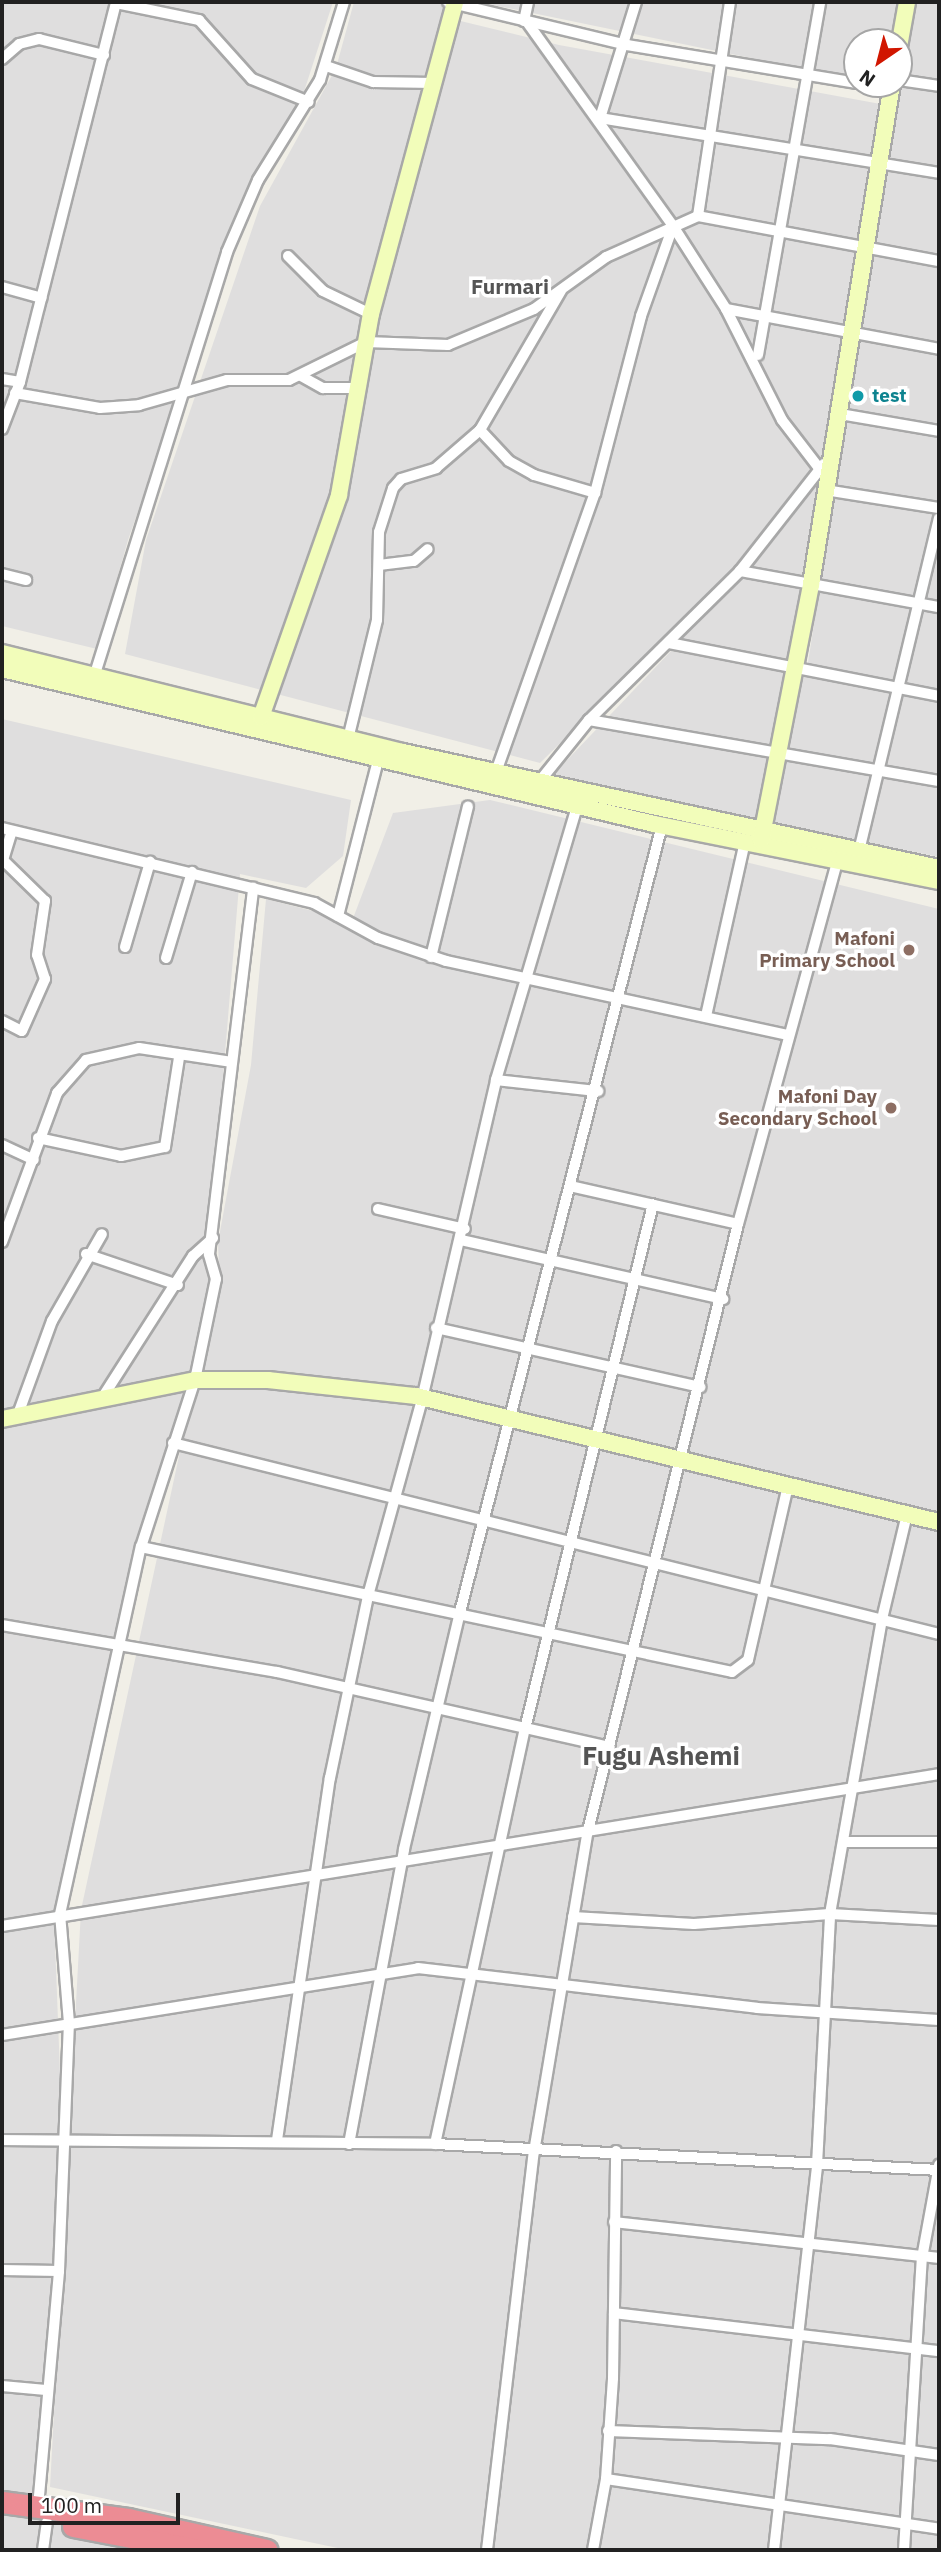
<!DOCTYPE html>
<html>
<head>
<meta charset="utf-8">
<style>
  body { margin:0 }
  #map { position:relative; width:941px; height:2552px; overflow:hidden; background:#f1efe7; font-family:"IBM Plex Sans",sans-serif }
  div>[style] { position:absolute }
  .residential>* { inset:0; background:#dfdede }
  .roads { filter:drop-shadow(2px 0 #a8a8a8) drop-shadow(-2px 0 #a8a8a8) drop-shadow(0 2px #a8a8a8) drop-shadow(0 -2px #a8a8a8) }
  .street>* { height:10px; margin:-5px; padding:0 5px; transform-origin:5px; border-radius:5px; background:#fff }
  .secondary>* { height:16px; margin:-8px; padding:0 8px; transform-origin:8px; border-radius:8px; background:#f2fdba }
  .highway>* { height:21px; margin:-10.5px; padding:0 10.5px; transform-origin:10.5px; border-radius:10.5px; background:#ec8c94 }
  .dots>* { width:19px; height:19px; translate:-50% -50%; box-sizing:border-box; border:4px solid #fff; border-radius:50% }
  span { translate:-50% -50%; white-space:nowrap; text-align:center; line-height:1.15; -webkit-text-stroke:7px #fff; paint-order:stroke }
  .culture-label { font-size:19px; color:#0d838f; font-weight:700 }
  .left { translate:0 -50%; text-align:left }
  .education-label { font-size:19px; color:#785e54; font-weight:700 }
  .right { translate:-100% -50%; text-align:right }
  .neighbourhood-label { font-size:21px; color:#545454; font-weight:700 }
  .district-label { font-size:26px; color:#545454; font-weight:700 }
  .frame { position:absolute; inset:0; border:4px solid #212121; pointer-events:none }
  .north { position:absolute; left:843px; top:28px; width:70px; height:70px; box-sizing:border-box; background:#fff; border:2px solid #a6a6a6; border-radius:50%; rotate:215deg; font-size:19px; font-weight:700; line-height:28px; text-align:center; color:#212121 }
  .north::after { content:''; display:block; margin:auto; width:24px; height:32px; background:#d11600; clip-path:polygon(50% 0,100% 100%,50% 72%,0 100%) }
  .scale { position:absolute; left:28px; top:2493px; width:152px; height:32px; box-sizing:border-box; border:4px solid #212121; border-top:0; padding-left:9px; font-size:21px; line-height:24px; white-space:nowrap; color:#212121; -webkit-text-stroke:5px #fff; paint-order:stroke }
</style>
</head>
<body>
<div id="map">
  <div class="residential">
    <i style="clip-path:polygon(2px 2px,333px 2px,299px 107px,249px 192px,128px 540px,97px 649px,2px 626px)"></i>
    <i style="clip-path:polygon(354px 2px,442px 2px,444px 17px,559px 45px,886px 105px,794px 662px,669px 636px,540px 763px,125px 654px,146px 540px,260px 206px,336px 68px)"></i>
    <i style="clip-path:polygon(479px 2px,939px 2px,939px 857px,550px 778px,671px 651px,806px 675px,899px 84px,899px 42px,857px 42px,857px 80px)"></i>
    <i style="clip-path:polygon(2px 719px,351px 800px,343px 856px,306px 888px,240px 874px,210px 1233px,217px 1270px,54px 1916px,63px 2152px,42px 2499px,233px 2550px,2px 2550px)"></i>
    <i style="clip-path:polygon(490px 800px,939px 909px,939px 2550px,347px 2550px,50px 2487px,81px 1910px,219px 1271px,218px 1242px,251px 1065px,266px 899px,352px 921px,393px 813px)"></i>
  </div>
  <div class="roads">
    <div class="street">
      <i style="left:448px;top:2px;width:184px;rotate:13.5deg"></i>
      <i style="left:627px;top:45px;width:233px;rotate:9.4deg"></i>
      <i style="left:636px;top:2px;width:121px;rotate:107.2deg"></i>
      <i style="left:600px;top:118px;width:343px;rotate:9.2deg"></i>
      <i style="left:116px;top:3px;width:85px;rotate:11.6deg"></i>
      <i style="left:199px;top:20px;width:79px;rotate:48.1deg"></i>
      <i style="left:252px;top:79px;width:61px;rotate:22deg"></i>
      <i style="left:524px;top:21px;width:19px;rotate:-78deg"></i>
      <i style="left:527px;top:22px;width:251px;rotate:54.4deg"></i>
      <i style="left:673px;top:226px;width:98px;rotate:57.4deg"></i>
      <i style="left:726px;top:309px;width:124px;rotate:63.2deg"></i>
      <i style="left:782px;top:420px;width:61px;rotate:52.4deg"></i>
      <i style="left:2px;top:59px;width:23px;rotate:-41deg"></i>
      <i style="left:19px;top:44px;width:21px;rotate:-14deg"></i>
      <i style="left:39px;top:39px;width:67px;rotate:13.8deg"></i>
      <i style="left:326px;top:66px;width:50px;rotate:18.8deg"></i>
      <i style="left:373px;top:82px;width:61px;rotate:0.9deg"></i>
      <i style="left:899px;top:80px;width:40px;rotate:8.5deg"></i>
      <i style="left:861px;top:84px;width:30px;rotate:9deg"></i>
      <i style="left:698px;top:216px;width:216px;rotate:-81.5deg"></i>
      <i style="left:288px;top:256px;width:49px;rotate:45deg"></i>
      <i style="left:323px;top:291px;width:53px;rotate:25.6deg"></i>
      <i style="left:2px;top:287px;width:41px;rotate:15.4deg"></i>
      <i style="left:726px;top:309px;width:217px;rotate:10.6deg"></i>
      <i style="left:758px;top:355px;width:358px;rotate:-80deg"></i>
      <i style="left:301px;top:376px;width:25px;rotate:29deg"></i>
      <i style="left:323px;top:388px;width:35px"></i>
      <i style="left:2px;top:379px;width:18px;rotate:9deg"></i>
      <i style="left:15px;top:393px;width:86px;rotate:10deg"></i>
      <i style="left:100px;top:408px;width:39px;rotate:-4deg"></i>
      <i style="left:139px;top:405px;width:91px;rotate:-15.9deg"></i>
      <i style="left:227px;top:380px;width:62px"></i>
      <i style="left:289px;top:380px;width:86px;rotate:-26.3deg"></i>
      <i style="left:366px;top:342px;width:82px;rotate:2.1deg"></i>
      <i style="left:448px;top:345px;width:93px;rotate:-22.7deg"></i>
      <i style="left:534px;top:309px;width:89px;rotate:-35.8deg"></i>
      <i style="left:606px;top:257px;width:101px;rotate:-24deg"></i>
      <i style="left:698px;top:216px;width:245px;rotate:10.6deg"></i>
      <i style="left:840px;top:414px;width:100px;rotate:9.7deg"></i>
      <i style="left:2px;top:429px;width:50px;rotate:-69deg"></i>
      <i style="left:20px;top:382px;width:392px;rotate:-75.8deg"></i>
      <i style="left:480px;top:430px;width:42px;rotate:46.9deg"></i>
      <i style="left:509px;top:461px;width:29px;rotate:29deg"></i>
      <i style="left:534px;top:475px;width:64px;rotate:16.4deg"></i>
      <i style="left:825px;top:490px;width:115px;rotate:9deg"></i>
      <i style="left:379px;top:565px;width:35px;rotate:-7deg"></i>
      <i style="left:414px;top:561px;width:18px;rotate:-41deg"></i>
      <i style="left:740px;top:571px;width:202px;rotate:10.3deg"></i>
      <i style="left:2px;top:574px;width:25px;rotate:14deg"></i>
      <i style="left:669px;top:643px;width:275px;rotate:11.1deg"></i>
      <i style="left:94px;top:677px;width:445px;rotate:-72.6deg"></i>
      <i style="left:227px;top:252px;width:78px;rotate:-66.7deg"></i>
      <i style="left:258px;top:180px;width:118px;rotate:-58.2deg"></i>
      <i style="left:320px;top:80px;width:82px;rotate:-72.9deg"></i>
      <i style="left:589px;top:720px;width:355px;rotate:9.9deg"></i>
      <i style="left:348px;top:739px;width:122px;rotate:-76.3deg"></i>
      <i style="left:377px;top:620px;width:88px;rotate:-88.7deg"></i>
      <i style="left:379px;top:532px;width:46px;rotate:-72.3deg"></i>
      <i style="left:393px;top:488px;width:12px;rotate:-48deg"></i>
      <i style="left:401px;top:479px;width:37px;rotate:-17deg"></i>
      <i style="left:436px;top:468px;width:58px;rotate:-40.8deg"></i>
      <i style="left:480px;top:430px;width:161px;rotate:-59.8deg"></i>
      <i style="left:496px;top:772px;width:296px;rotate:-70.5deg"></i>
      <i style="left:595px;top:493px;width:183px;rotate:-75.4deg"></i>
      <i style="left:641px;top:316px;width:96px;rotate:-70.4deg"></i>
      <i style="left:539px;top:782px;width:80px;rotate:-51.1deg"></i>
      <i style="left:589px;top:720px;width:212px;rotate:-44.6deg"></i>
      <i style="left:740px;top:571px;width:136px;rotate:-51.9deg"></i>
      <i style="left:2px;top:828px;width:321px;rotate:13.5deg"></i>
      <i style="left:314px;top:903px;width:73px;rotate:28.7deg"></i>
      <i style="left:378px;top:938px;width:72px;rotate:18.7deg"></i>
      <i style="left:446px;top:961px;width:350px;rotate:12.2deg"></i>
      <i style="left:859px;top:851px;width:342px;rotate:-76.5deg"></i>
      <i style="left:338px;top:916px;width:168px;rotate:-75.6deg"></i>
      <i style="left:125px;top:947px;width:89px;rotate:-73.6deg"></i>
      <i style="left:431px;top:957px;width:155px;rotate:-76.2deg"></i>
      <i style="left:166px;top:958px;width:90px;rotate:-73.2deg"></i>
      <i style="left:706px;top:1016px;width:179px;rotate:-77.4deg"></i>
      <i style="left:2px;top:1021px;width:22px;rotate:27deg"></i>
      <i style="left:22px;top:1031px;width:57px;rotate:-66.1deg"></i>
      <i style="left:45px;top:979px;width:25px;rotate:-108deg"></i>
      <i style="left:37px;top:955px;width:55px;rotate:-81.6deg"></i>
      <i style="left:45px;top:901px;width:59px;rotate:-135.7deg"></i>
      <i style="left:3px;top:860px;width:30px;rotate:-73deg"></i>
      <i style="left:496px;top:1080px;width:103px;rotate:6.2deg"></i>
      <i style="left:38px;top:1138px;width:85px;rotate:12.2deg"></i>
      <i style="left:121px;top:1156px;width:45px;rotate:-11.6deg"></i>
      <i style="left:165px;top:1147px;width:90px;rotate:-81.1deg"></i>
      <i style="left:2px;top:1145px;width:35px;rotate:25deg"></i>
      <i style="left:570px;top:1186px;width:172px;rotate:12.7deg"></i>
      <i style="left:378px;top:1209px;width:89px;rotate:12.9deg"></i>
      <i style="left:461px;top:1240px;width:269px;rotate:12.7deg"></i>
      <i style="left:2px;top:1242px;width:159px;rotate:-69.7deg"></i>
      <i style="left:57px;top:1093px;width:44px;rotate:-48.7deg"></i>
      <i style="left:86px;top:1060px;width:54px;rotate:-12.8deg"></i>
      <i style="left:139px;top:1048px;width:94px;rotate:8.6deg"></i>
      <i style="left:86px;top:1254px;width:97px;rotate:18.6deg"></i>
      <i style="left:436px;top:1328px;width:271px;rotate:12.6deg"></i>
      <i style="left:104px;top:1395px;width:165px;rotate:-57.4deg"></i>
      <i style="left:193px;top:1256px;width:27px;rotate:-42deg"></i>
      <i style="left:17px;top:1417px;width:102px;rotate:-70deg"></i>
      <i style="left:52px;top:1321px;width:100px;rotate:-60.1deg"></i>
      <i style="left:173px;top:1443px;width:789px;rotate:14deg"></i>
      <i style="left:141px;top:1547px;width:604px;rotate:11.94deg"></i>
      <i style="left:732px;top:1672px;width:20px;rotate:-37deg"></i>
      <i style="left:748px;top:1660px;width:179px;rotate:-77.1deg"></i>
      <i style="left:2px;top:1625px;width:279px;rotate:9.7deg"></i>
      <i style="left:277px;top:1672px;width:341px;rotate:12.7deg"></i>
      <i style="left:844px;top:1842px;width:95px"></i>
      <i style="left:573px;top:1917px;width:121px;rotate:3.3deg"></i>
      <i style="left:694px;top:1924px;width:136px;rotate:-4.2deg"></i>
      <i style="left:830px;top:1914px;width:109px;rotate:3.2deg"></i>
      <i style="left:2px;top:1926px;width:949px;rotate:-9.21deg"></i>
      <i style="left:2px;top:2035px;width:421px;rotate:-9.1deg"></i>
      <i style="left:418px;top:1968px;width:341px;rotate:6.7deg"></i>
      <i style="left:757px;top:2008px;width:182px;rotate:3.8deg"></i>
      <i style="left:2px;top:2140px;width:433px;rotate:0.5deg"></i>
      <i style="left:435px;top:2144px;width:505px;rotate:2.95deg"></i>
      <i style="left:277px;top:2140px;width:366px;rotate:-81.7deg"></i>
      <i style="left:330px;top:1778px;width:190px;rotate:-78.2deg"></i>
      <i style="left:369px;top:1592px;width:200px;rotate:-74.6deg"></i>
      <i style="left:422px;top:1399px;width:327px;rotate:-76.9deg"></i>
      <i style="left:496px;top:1080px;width:286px;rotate:-73.5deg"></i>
      <i style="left:349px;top:2144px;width:300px;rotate:-79.4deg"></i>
      <i style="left:404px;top:1849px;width:244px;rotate:-76.7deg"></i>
      <i style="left:460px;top:1612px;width:813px;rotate:-75.6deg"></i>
      <i style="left:435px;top:2144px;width:425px;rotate:-77.8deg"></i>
      <i style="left:525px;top:1729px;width:540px;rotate:-76.3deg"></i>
      <i style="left:614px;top:2222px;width:327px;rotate:6.3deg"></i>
      <i style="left:2px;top:2270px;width:57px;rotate:1deg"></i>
      <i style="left:614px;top:2313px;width:327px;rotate:6.7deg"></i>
      <i style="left:2px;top:2386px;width:44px;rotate:5.2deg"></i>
      <i style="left:608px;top:2431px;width:222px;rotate:2.1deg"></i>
      <i style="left:830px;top:2439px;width:110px;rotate:8.4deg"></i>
      <i style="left:606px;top:2479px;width:337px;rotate:8.5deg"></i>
      <i style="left:38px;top:2507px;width:237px;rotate:-84.9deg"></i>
      <i style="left:59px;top:2271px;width:248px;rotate:-87.7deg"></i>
      <i style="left:69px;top:2023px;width:109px;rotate:-94.7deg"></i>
      <i style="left:60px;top:1914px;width:376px;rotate:-77.6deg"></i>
      <i style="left:141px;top:1547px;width:176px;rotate:-72.1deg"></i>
      <i style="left:195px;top:1380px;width:103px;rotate:-78.3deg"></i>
      <i style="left:216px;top:1279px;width:26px;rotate:-106deg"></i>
      <i style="left:209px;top:1254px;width:369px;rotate:-83.1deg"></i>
      <i style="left:43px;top:2550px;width:28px;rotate:-82deg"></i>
      <i style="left:487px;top:2550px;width:401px;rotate:-83.3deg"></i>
      <i style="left:534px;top:2152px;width:326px;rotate:-80.5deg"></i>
      <i style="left:588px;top:1831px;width:625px;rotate:-76.12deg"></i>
      <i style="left:738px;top:1224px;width:376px;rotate:-74.7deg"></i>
      <i style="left:593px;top:2550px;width:72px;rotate:-79.6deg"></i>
      <i style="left:606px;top:2479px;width:101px;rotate:-86deg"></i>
      <i style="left:613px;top:2378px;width:227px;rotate:-89.2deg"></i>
      <i style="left:774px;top:2550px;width:387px;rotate:-83.6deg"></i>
      <i style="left:817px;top:2165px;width:251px;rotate:-87deg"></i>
      <i style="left:830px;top:1914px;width:300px;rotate:-80deg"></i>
      <i style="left:882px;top:1619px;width:108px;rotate:-76.6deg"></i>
      <i style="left:904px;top:2550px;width:293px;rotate:-86.5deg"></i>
      <i style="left:922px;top:2258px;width:95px;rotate:-79.6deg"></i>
    </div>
    <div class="secondary">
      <i style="left:899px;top:47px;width:46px;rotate:-79.9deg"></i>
      <i style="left:2px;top:653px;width:413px;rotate:13.9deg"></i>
      <i style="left:403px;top:752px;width:548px;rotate:12.21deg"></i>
      <i style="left:2px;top:669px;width:670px;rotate:13.37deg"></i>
      <i style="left:654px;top:824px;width:291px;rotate:11.3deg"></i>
      <i style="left:261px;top:717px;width:235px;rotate:-70.6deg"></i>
      <i style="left:339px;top:495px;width:184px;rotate:-80deg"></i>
      <i style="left:371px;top:314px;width:323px;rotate:-74.9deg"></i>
      <i style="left:761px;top:840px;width:261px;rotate:-78.9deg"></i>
      <i style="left:811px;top:584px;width:507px;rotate:-80.8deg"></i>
      <i style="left:2px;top:1419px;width:197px;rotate:-11.4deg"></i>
      <i style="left:195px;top:1380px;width:73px"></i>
      <i style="left:268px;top:1380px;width:149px;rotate:6.2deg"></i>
      <i style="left:416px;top:1396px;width:538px;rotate:13.55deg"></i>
    </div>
    <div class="highway">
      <i style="left:2px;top:2502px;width:127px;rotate:7.7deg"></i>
      <i style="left:128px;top:2519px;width:142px;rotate:12.6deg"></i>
      <i style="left:73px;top:2526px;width:128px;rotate:10.8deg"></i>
    </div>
  </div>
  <div class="dots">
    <i style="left:858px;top:396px;background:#0f9aa8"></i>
    <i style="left:909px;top:950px;background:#8d6e63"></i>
    <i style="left:891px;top:1108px;background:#8d6e63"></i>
  </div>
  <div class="culture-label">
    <span class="left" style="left:872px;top:396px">test</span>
  </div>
  <div class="education-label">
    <span class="right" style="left:895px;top:950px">Mafoni<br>Primary School</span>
    <span class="right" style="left:877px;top:1108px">Mafoni Day<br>Secondary School</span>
  </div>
  <div class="neighbourhood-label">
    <span style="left:510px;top:286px">Furmari</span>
  </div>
  <div class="district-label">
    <span style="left:661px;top:1756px">Fugu Ashemi</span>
  </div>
  <div class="frame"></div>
  <div class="north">N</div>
  <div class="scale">100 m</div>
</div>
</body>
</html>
